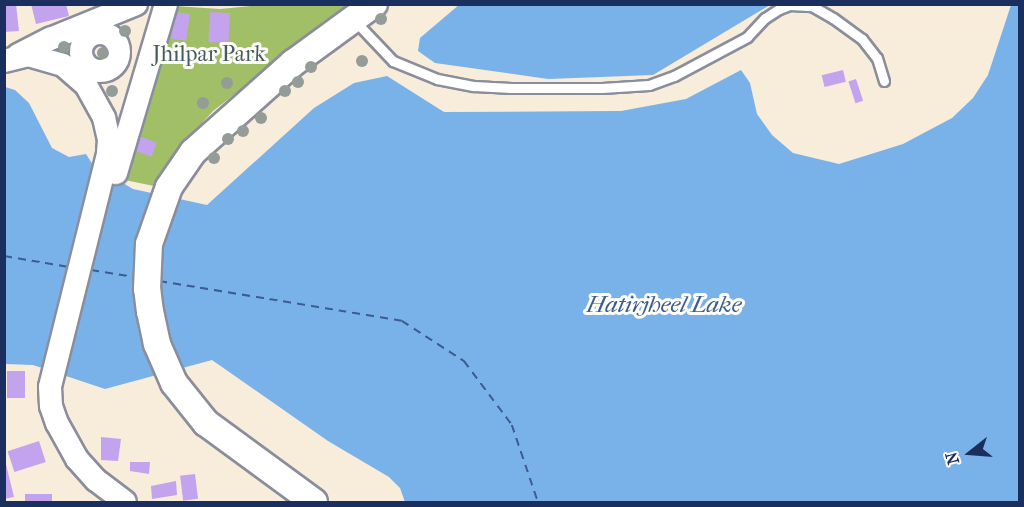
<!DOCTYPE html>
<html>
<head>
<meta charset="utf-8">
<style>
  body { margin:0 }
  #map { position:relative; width:1024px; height:507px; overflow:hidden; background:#f8ecda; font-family:"IM FELL French Canon",serif }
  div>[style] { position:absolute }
  .green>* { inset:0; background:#a0bf67 }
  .water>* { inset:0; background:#79b1e9 }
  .ferry>* { height:1.5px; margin-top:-0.75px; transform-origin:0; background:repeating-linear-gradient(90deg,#3c5c8f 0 8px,transparent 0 14px) }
  .building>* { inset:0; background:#c3a3ee; transform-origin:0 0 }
  .roads { filter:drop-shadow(2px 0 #8a8e9c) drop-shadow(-2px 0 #8a8e9c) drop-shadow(0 2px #8a8e9c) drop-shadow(0 -2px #8a8e9c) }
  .service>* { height:9px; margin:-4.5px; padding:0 4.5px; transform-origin:4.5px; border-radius:4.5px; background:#fff }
  .tertiary>* { height:22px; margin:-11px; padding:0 11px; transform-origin:11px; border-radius:11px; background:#fff }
  .tertiary>.ring { margin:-11px; padding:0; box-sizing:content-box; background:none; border:22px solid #fff; border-radius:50% }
  .secondary>* { height:26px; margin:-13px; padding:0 13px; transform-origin:13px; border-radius:13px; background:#fff }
  .trees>* { width:12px; height:12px; margin:-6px; border-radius:50%; background:#949c97 }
  span { translate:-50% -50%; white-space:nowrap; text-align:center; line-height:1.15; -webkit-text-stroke:6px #fdfcf7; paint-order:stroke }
  .park-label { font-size:22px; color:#435a61 }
  .water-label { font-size:24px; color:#3c5c8f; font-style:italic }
  .frame { position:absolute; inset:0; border:6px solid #1b2f5e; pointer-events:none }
  .north { position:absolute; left:940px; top:423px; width:60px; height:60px; -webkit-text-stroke:4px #fdfcf7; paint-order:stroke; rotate:253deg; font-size:16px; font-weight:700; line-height:24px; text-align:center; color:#1b2f5e }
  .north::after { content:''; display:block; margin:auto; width:21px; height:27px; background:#1b2f5e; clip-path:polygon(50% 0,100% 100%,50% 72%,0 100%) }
</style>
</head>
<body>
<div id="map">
  <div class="green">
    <i style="clip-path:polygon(271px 4px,350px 5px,213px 111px,179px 148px,154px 186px,120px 179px,174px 6px,220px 9px)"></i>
  </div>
  <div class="water">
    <i style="clip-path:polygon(460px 4px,770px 4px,770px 5px,653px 75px,548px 79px,435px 63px,418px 51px,420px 38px)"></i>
    <i style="clip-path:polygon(1011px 5px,1019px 5px,1019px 502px,405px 502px,400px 488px,389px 477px,328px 441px,212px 360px,105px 389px,33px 365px,5px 364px,5px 87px,15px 90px,29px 103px,52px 148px,69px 157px,86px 154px,93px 165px,133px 189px,207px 205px,314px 108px,354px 83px,387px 76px,444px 112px,621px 111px,686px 99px,741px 70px,750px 83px,757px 114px,772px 135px,793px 153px,839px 164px,903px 144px,952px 118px,973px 98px,988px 75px)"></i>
  </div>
  <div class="ferry">
    <i style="left:4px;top:256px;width:66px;rotate:9.6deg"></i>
    <i style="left:91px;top:270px;width:44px;rotate:9.2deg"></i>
    <i style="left:159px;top:281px;width:246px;rotate:9.3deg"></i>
    <i style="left:402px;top:321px;width:74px;rotate:32.8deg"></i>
    <i style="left:464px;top:361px;width:80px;rotate:53.1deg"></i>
    <i style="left:512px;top:425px;width:81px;rotate:71.3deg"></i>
  </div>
  <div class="building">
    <i style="clip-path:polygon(4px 4px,16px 4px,19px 31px,4px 32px)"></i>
    <i style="clip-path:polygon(31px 4px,66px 4px,69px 16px,36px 24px)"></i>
    <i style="left:175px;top:12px;width:15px;height:27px;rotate:8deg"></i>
    <i style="left:210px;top:12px;width:20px;height:30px;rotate:3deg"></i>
    <i style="left:843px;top:70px;width:12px;height:22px;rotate:76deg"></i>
    <i style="left:856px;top:79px;width:23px;height:8px;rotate:72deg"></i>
    <i style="left:139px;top:136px;width:19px;height:15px;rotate:21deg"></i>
    <i style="left:7px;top:371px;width:18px;height:27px"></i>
    <i style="clip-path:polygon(101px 437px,121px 439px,118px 461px,101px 460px)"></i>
    <i style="left:39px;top:441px;width:22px;height:33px;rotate:72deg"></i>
    <i style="clip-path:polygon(4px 456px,14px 497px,4px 499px)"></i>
    <i style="clip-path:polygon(130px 462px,150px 462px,149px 474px,130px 471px)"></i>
    <i style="left:195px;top:474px;width:25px;height:15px;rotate:83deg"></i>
    <i style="clip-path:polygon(176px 481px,177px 495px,152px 499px,151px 486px)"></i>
    <i style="left:25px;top:494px;width:27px;height:8px"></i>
  </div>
  <div class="roads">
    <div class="service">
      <i style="left:354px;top:20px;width:57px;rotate:46.4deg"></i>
      <i style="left:393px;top:61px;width:48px;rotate:22.2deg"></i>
      <i style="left:437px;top:79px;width:38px;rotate:11deg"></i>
      <i style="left:474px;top:86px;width:37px;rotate:3deg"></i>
      <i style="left:511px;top:88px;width:91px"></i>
      <i style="left:602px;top:88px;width:47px;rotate:-3.7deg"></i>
      <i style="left:649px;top:85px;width:27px;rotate:-20deg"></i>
      <i style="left:674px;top:76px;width:83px;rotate:-28.1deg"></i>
      <i style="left:747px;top:37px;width:26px;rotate:-47deg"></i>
      <i style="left:765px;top:18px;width:17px;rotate:-33deg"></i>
      <i style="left:779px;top:9px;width:12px;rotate:-20deg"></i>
      <i style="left:790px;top:5px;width:22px;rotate:3deg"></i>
      <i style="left:812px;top:6px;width:24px;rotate:30deg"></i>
      <i style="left:833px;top:18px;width:36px;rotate:36deg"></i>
      <i style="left:862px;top:39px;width:24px;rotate:52deg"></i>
      <i style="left:877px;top:58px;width:24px;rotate:73deg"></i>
    </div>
    <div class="tertiary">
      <i class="ring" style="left:81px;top:33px;width:16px;height:16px"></i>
      <i style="left:18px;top:55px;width:36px;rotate:-27deg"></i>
      <i style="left:50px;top:39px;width:93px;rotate:-22.1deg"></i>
      <i style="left:4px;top:61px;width:25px;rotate:-14deg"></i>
      <i style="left:28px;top:55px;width:36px;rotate:16deg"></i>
      <i style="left:63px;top:65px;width:30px;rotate:41deg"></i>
      <i style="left:86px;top:85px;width:38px;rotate:61deg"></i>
      <i style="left:104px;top:118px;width:22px;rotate:77deg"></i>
      <i style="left:109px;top:139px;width:15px;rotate:94deg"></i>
      <i style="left:108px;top:154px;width:240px;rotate:104deg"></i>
      <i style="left:50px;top:387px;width:19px;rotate:87deg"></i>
      <i style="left:51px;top:406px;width:18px;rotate:71deg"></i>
      <i style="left:57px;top:423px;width:41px;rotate:60.9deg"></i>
      <i style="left:77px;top:459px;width:28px;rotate:48deg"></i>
      <i style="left:96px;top:480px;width:36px;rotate:37deg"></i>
      <i style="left:116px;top:173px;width:176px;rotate:-73.5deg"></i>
    </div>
    <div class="secondary">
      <i style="left:314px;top:502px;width:134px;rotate:-143.8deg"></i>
      <i style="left:206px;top:423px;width:51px;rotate:-128.7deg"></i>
      <i style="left:174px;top:383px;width:43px;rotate:-113.6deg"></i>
      <i style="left:157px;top:344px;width:33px;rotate:-102deg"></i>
      <i style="left:150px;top:312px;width:23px;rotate:-97deg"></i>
      <i style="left:147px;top:289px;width:45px;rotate:-87.5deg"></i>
      <i style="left:149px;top:244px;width:60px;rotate:-70.7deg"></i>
      <i style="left:169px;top:187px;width:42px;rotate:-55.6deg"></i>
      <i style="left:193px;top:152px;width:134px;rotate:-41.7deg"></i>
      <i style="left:293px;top:63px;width:100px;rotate:-36.1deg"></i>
    </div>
  </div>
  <div class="trees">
    <i style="left:381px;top:19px"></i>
    <i style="left:125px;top:31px"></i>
    <i style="left:64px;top:47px"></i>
    <i style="left:103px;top:53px"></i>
    <i style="left:362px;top:61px"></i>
    <i style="left:311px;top:67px"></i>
    <i style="left:298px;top:82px"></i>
    <i style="left:227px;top:83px"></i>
    <i style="left:112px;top:91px"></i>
    <i style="left:285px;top:91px"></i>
    <i style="left:203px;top:103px"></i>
    <i style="left:261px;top:118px"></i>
    <i style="left:243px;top:131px"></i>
    <i style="left:228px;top:139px"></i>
    <i style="left:214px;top:158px"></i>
  </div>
  <div class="park-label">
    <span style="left:209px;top:55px">Jhilpar Park</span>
  </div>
  <div class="water-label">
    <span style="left:664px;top:305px">Hatirjheel Lake</span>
  </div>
  <div class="frame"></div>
  <div class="north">N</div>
</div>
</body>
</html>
